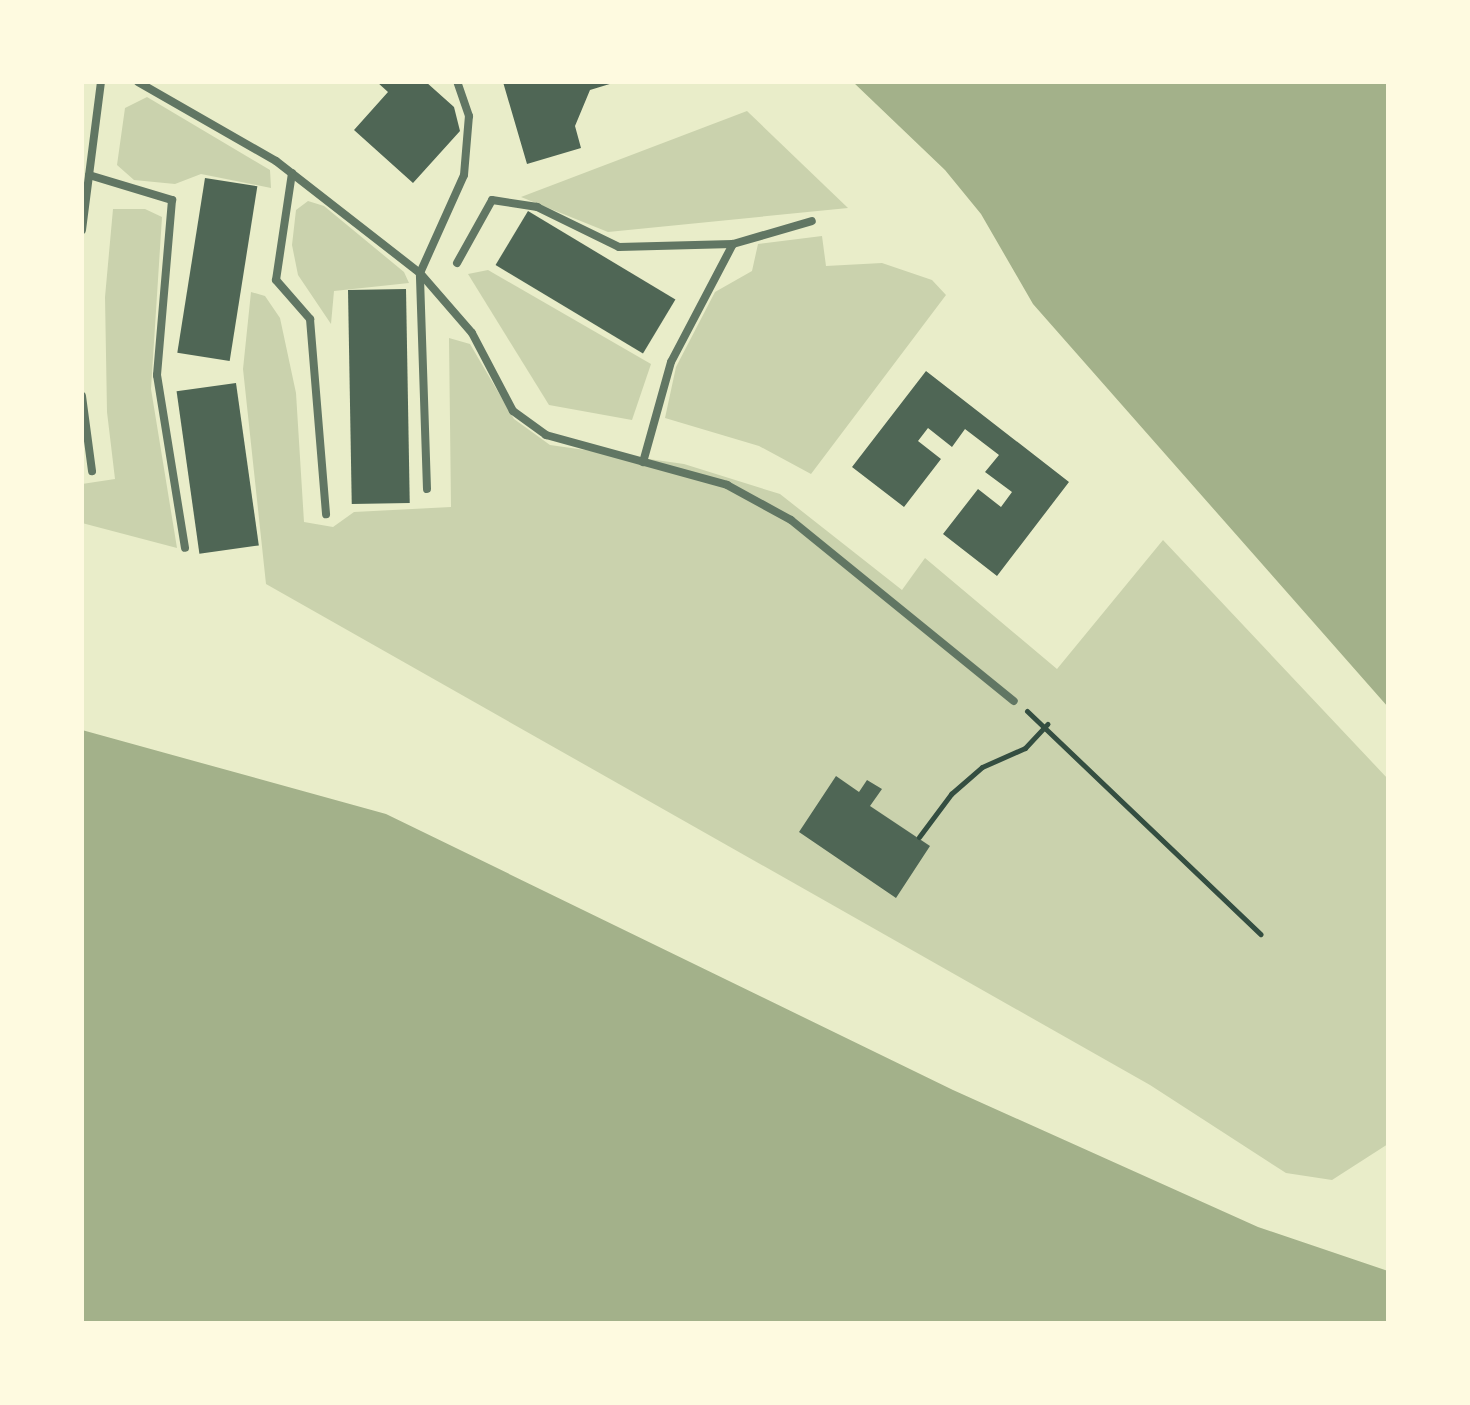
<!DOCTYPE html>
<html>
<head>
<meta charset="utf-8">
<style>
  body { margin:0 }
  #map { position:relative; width:1470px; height:1405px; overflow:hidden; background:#e9edc9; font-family:"Space Grotesk",sans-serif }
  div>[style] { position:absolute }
  .green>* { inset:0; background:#cad2ad }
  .water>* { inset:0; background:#a3b18a }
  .building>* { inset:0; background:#4f6655; transform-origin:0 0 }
  .path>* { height:5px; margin:-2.5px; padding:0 2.5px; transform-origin:2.5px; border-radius:2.5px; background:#344e41 }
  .minor>* { height:8px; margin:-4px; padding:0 4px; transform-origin:4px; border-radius:4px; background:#617663 }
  span { translate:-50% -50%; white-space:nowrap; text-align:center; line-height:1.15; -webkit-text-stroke:6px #fefae0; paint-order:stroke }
  .frame { position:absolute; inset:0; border:84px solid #fefae0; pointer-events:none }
</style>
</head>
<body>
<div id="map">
  <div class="green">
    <i style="clip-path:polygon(147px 97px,270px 170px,271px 188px,201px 174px,175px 184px,134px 180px,117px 165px,125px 108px)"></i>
    <i style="clip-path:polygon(747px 111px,848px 208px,608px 232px,521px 197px)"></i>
    <i style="clip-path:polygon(308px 201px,324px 206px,404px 272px,409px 283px,334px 291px,331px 324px,298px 275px,292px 245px,296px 210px)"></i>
    <i style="clip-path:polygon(113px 209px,145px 209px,162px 217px,151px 389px,177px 548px,82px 523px,82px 484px,115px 479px,107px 412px,105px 297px)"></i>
    <i style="clip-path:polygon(822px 236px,826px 266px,882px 263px,932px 280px,946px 295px,811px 474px,759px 446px,665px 418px,676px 367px,715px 292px,752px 271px,758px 244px)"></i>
    <i style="clip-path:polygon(488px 270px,651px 364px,632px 420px,549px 405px,468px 274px)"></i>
    <i style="clip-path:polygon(251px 292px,265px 296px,280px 318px,296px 393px,304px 522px,333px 527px,354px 512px,451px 507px,449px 338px,470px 344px,514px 419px,550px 445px,684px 464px,780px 494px,902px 590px,925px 558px,1057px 669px,1163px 540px,1388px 779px,1388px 1144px,1332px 1180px,1286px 1173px,1150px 1085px,266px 584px,243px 369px)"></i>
  </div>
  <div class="water">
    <i style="clip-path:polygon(853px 82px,1388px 82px,1388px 707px,1033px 304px,981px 214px,945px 170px)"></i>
    <i style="clip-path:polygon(82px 730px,386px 814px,953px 1090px,1258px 1227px,1388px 1271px,1388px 1323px,82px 1323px)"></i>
  </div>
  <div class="building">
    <i style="clip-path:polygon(377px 82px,426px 82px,454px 107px,460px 131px,413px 183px,354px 130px,388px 92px)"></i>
    <i style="clip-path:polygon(503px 82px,613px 82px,613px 83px,590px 90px,575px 126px,581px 148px,527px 164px)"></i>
    <i style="left:205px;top:178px;width:53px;height:177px;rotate:9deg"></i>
    <i style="left:528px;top:211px;width:172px;height:63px;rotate:31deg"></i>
    <i style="left:406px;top:289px;width:214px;height:58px;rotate:89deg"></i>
    <i style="clip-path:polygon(926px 371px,1069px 482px,997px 576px,943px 534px,978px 489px,1001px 507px,1012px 492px,985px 472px,999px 455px,965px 429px,952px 447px,928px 428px,918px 441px,941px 459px,904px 507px,852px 467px)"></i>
    <i style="left:236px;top:383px;width:164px;height:60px;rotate:82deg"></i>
    <i style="clip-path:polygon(836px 776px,859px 792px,867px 780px,882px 789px,870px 806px,930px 846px,896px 898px,799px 832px)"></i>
  </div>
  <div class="path">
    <i style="left:1027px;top:711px;width:323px;rotate:43.7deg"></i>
    <i style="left:919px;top:837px;width:54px;rotate:-53.3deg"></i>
    <i style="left:951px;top:794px;width:41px;rotate:-41.1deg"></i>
    <i style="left:982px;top:767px;width:47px;rotate:-23.8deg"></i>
    <i style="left:1025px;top:748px;width:33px;rotate:-47deg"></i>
  </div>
  <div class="minor">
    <i style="left:138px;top:82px;width:159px;rotate:29.8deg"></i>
    <i style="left:276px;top:161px;width:182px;rotate:37.9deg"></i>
    <i style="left:420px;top:273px;width:79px;rotate:49.1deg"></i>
    <i style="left:472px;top:333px;width:88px;rotate:62.3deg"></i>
    <i style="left:513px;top:411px;width:41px;rotate:36deg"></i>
    <i style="left:546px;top:435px;width:188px;rotate:15.4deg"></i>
    <i style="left:727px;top:485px;width:73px;rotate:28.7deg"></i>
    <i style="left:791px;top:520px;width:287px;rotate:39.1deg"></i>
    <i style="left:292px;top:173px;width:108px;rotate:98.5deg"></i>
    <i style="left:276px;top:280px;width:52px;rotate:48.9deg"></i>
    <i style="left:310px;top:319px;width:196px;rotate:85.3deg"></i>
    <i style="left:89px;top:175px;width:87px;rotate:16.8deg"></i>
    <i style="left:172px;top:200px;width:176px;rotate:94.9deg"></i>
    <i style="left:157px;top:375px;width:175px;rotate:80.8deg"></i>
    <i style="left:82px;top:230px;width:149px;rotate:-82.7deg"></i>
    <i style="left:733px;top:244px;width:82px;rotate:-16.2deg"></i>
    <i style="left:457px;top:263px;width:72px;rotate:-60.9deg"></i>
    <i style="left:492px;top:200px;width:46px;rotate:8.8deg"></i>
    <i style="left:537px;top:207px;width:91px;rotate:26deg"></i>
    <i style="left:619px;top:247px;width:114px;rotate:-1.5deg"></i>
    <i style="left:733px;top:244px;width:133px;rotate:117.7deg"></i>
    <i style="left:671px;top:362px;width:104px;rotate:105.6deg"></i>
    <i style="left:82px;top:396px;width:76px;rotate:82.4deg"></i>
    <i style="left:427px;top:489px;width:216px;rotate:-91.9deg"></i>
    <i style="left:420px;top:273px;width:107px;rotate:-65.8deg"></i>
    <i style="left:464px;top:175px;width:59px;rotate:-85.2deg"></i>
    <i style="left:469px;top:116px;width:36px;rotate:-109deg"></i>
  </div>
  <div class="frame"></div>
</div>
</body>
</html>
